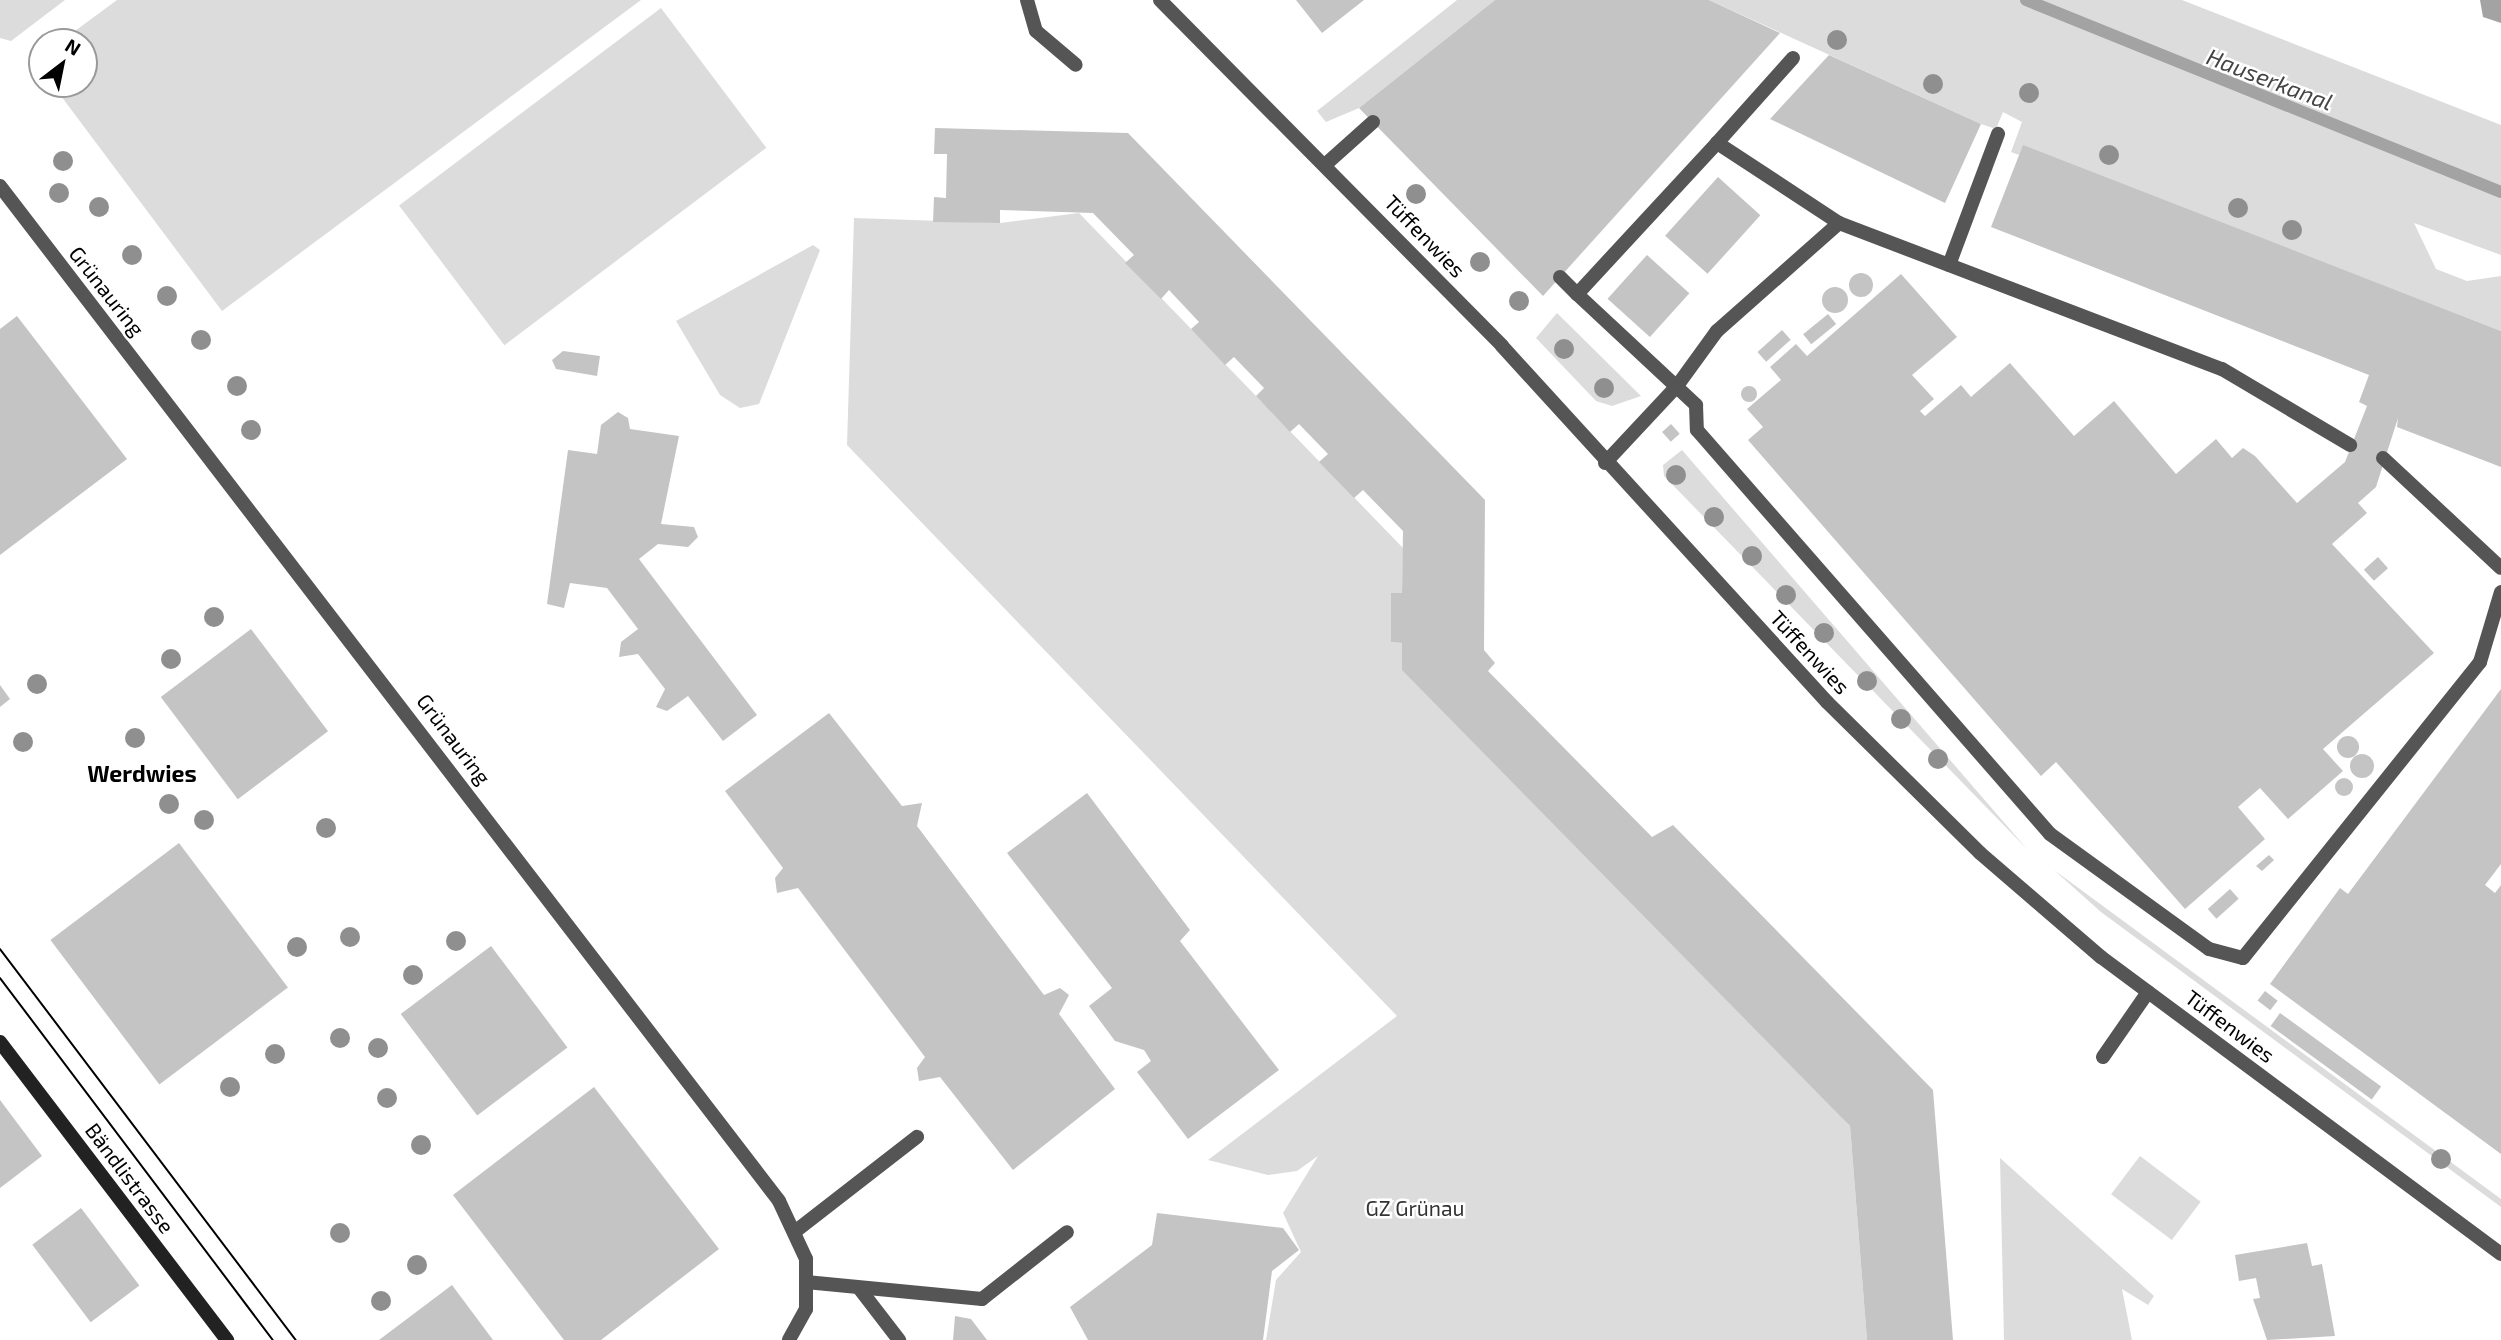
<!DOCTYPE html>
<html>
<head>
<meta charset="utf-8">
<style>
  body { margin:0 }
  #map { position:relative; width:2501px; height:1340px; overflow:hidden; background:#fff; font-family:"Exo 2",sans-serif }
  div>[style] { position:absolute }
  .green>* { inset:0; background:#dcdcdc; transform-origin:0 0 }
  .water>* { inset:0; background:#a3a3a3 }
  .stream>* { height:12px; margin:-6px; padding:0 6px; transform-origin:6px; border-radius:6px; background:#a3a3a3 }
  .building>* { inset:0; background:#c4c4c4; transform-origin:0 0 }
  .round { border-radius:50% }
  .lane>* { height:14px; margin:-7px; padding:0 7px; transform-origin:7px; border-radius:7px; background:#555 }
  .street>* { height:14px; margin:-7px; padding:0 7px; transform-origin:7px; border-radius:7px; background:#555 }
  .secondary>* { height:14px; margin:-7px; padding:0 7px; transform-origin:7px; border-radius:7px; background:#222 }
  .tram>* { height:2px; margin:-1px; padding:0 1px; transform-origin:1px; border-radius:1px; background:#000 }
  .trees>* { width:20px; height:20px; margin:-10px; border-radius:50%; background:#8f8f8f }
  span { translate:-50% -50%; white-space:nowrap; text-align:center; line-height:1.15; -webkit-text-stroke:5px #fff; paint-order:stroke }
  .street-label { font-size:21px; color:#000 }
  .park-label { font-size:21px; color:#333 }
  .water-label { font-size:23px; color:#444; font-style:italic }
  .neighbourhood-label { font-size:23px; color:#000; font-weight:700 }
  .north { position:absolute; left:28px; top:28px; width:70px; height:70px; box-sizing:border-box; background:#fff; border:2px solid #999; border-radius:50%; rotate:32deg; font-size:19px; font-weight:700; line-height:28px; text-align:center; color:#000 }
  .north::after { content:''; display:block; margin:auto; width:24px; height:32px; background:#000; clip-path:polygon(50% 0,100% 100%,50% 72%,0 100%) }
</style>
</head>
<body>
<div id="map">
  <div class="green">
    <i style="clip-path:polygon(0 0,65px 0,11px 41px,0 38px)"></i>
    <i style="clip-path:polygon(117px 0,641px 0,222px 311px,52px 84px,84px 84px,84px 42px,60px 42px)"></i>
    <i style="clip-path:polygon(1457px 0,1495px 0,1359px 108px,1326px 122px,1317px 111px)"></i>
    <i style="clip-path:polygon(1709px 0,2182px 0,2501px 125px,2501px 255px,2414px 223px,2436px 269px,2467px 281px,2501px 276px,2501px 331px,2023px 146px,2019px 155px,2011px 152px,2022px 122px,2003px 112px,1996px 129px,1981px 124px)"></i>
    <i style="left:661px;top:8px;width:175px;height:328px;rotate:53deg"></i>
    <i style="clip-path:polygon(1079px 213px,1403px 548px,1402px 593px,1391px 594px,1391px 642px,1402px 643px,1850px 1126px,1867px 1340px,1266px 1340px,1276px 1280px,1301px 1252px,1283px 1213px,1318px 1156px,1297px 1171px,1268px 1175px,1208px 1160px,1397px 1016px,847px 445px,854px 218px,1000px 223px)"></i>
    <i style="clip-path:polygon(813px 245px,820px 250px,759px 404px,740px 408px,720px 395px,676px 321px)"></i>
    <i style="clip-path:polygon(1557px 313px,1641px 396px,1612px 406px,1596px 401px,1536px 338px)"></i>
    <i style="clip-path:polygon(1682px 450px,2027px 849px,1664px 476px,1663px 465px)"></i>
    <i style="clip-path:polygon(2054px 870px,2501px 1199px,2501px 1207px,2101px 912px)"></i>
    <i style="left:2140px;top:1156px;width:76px;height:48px;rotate:37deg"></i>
    <i style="clip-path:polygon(2000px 1158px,2154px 1296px,2148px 1305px,2122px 1289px,2132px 1340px,2004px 1340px)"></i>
  </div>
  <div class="water">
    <i style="clip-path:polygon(2480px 0,2501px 0,2501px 23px,2483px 17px)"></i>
  </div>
  <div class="stream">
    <i style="left:2026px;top:0;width:512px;rotate:22.01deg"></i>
  </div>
  <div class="building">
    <i style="clip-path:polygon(1296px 0,1364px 0,1322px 33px)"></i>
    <i style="clip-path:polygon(1495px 0,1709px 0,1780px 33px,1543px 296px,1359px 108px)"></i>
    <i style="clip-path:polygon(1829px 55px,1981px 124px,1945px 203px,1770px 119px)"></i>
    <i style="clip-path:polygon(935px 128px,1128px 133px,1485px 500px,1484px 650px,1495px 663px,1488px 671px,1652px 837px,1673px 825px,1933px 1090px,1953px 1340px,1867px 1340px,1850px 1126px,1402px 670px,1402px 643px,1391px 642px,1391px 593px,1402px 593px,1403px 531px,1363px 490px,1354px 498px,1319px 462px,1328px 454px,1299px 424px,1290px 432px,1256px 396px,1264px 388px,1234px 357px,1225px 365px,1191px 329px,1199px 322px,1169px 290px,1161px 299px,1125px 263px,1134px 255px,1093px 213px,1000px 210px,1000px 223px,933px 222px,934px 197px,946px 198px,947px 154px,934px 154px)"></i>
    <i style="clip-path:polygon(2023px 145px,2501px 331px,2501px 467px,2397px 427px,2398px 418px,2376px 487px,2358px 503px,2367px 513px,2332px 544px,2434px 653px,2323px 749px,2343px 771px,2288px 819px,2260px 788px,2238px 807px,2265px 839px,2185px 909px,2056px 762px,2041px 776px,1748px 440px,1763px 427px,1747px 409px,1781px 380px,1770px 367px,1796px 344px,1807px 356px,1901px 274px,1957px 337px,1912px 375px,1934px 399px,1920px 411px,1925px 416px,1961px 385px,1971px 397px,2010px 363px,2074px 436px,2114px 401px,2176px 474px,2216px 439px,2232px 458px,2243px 448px,2255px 456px,2297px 503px,2345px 462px,2367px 406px,2359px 402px,2369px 375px,1991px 227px)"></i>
    <i style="left:1718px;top:177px;width:57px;height:79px;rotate:42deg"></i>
    <i style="left:1647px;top:255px;width:57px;height:59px;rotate:42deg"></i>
    <i class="round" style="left:1849px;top:273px;width:24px;height:24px"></i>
    <i class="round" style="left:1822px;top:287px;width:26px;height:26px"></i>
    <i style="left:1828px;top:314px;width:13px;height:32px;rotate:51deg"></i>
    <i style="clip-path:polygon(17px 316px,127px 459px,0 555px,0 329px)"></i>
    <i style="left:1782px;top:330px;width:13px;height:33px;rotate:48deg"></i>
    <i style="clip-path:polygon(563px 351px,600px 356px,597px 376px,556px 369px,552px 360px)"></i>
    <i class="round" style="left:1741px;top:386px;width:16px;height:16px"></i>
    <i style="clip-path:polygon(618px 412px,628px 418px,630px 429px,679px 436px,661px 524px,694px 527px,698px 537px,688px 547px,658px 544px,639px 559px,757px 715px,723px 741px,688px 696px,667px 711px,656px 707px,665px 689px,638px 654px,619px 657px,621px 642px,638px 629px,607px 588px,570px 583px,564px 608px,547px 604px,568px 450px,597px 454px,601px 425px)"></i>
    <i style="left:1671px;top:424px;width:13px;height:12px;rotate:48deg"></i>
    <i style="left:2378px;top:557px;width:15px;height:19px;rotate:48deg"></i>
    <i style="left:251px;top:629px;width:128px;height:113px;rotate:53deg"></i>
    <i style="clip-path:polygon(0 685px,10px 699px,0 707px)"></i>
    <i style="clip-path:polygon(2501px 689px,2501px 864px,2485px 885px,2495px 893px,2501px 885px,2501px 1154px,2270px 984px,2340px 888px,2348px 894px)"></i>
    <i style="clip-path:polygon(829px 713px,902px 806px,922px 803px,917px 826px,1044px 995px,1060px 988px,1069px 995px,1059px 1014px,1115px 1089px,1013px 1170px,940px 1077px,919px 1081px,917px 1068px,925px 1057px,798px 888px,777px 893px,775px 878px,783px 868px,725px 791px)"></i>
    <i class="round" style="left:2337px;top:736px;width:22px;height:22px"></i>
    <i class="round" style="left:2350px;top:754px;width:24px;height:24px"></i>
    <i class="round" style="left:2335px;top:778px;width:18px;height:18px"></i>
    <i style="clip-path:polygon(1087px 793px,1190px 930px,1180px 941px,1279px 1070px,1188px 1139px,1137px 1072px,1151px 1061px,1144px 1050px,1115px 1041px,1089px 1006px,1112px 988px,1007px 853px)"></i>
    <i style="left:179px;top:843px;width:181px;height:161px;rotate:53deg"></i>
    <i style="clip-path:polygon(2269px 855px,2274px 860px,2262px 871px,2256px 866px)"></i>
    <i style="left:2230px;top:889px;width:13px;height:30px;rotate:48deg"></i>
    <i style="left:491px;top:946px;width:127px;height:113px;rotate:53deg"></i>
    <i style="left:2265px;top:991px;width:16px;height:12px;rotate:38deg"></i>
    <i style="left:2280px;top:1013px;width:125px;height:16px;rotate:36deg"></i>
    <i style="clip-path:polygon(594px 1087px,719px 1249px,601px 1340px,564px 1340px,453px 1195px)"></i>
    <i style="clip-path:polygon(0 1100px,42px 1156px,0 1188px)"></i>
    <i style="left:81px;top:1208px;width:97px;height:61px;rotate:53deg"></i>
    <i style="clip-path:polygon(1157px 1213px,1283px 1228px,1299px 1250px,1272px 1271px,1263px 1340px,1088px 1340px,1070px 1307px,1152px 1245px)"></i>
    <i style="clip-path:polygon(2307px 1243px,2312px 1266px,2322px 1264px,2335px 1336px,2267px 1340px,2253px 1299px,2260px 1298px,2256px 1278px,2239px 1281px,2235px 1255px)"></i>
    <i style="clip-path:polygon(452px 1285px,493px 1340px,379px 1340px)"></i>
    <i style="clip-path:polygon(955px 1316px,971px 1319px,987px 1340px,953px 1340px)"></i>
  </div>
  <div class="lane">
    <i style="left:1027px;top:0;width:32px;rotate:74deg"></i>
    <i style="left:1036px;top:31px;width:52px;rotate:40.4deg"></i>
    <i style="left:1717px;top:143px;width:114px;rotate:-48.2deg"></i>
    <i style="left:1326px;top:164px;width:63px;rotate:-41.8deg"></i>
    <i style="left:1839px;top:223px;width:146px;rotate:-146.7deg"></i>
    <i style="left:1717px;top:143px;width:206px;rotate:132.8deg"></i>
    <i style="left:1577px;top:294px;width:163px;rotate:43deg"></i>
    <i style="left:1696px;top:405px;width:25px;rotate:88deg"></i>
    <i style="left:1697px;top:430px;width:536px;rotate:48.85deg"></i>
    <i style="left:2050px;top:834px;width:196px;rotate:35.9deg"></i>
    <i style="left:2209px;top:949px;width:35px;rotate:15deg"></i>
    <i style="left:2243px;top:958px;width:379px;rotate:-51.3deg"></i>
    <i style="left:2480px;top:662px;width:73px;rotate:-73.3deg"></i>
    <i style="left:1949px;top:265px;width:140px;rotate:-69.5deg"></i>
    <i style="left:1560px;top:277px;width:24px;rotate:45deg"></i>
    <i style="left:2383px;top:458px;width:161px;rotate:43deg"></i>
    <i style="left:1605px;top:463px;width:105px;rotate:-46.9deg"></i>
    <i style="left:1677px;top:386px;width:68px;rotate:-54deg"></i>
    <i style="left:1717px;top:331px;width:163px;rotate:-41.5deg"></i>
    <i style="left:1839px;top:223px;width:410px;rotate:20.9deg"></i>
    <i style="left:2222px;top:369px;width:149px;rotate:30.7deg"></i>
    <i style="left:2103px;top:1057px;width:79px;rotate:-55.3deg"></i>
    <i style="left:797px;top:1230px;width:152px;rotate:-37.8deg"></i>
    <i style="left:806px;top:1282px;width:177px;rotate:5.5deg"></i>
    <i style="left:982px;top:1299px;width:108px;rotate:-38.2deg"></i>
    <i style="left:859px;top:1288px;width:66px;rotate:52.4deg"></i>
  </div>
  <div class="street">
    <i style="left:1160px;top:0;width:486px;rotate:45.3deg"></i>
    <i style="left:1502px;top:346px;width:482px;rotate:47.6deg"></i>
    <i style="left:1827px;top:702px;width:215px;rotate:44.6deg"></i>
    <i style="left:1980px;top:853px;width:160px;rotate:40.7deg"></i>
    <i style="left:2101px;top:957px;width:498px;rotate:36.6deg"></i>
    <i style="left:0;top:186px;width:1279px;rotate:52.49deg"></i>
    <i style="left:779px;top:1201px;width:64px;rotate:65deg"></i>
    <i style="left:806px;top:1259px;width:50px;rotate:90deg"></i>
    <i style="left:806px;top:1309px;width:35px;rotate:119deg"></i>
  </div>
  <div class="secondary">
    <i style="left:0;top:1042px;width:375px;rotate:52.7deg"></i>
  </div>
  <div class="tram">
    <i style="left:0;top:949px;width:490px;rotate:52.9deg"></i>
    <i style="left:0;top:978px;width:453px;rotate:53deg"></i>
  </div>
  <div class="trees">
    <i style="left:1837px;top:40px"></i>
    <i style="left:1933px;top:84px"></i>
    <i style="left:2029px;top:93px"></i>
    <i style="left:2109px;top:155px"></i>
    <i style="left:63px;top:161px"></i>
    <i style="left:59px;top:193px"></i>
    <i style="left:1416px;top:194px"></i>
    <i style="left:99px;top:207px"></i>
    <i style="left:2238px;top:208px"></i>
    <i style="left:2292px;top:230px"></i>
    <i style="left:132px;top:255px"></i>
    <i style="left:1480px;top:262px"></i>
    <i style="left:167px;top:296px"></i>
    <i style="left:1519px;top:301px"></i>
    <i style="left:201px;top:340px"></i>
    <i style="left:1564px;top:349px"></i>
    <i style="left:237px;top:386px"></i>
    <i style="left:1604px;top:388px"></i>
    <i style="left:251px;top:430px"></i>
    <i style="left:1676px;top:475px"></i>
    <i style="left:1714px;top:517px"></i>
    <i style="left:1752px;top:556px"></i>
    <i style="left:1786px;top:595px"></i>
    <i style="left:214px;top:617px"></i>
    <i style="left:1824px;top:633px"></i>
    <i style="left:171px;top:659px"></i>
    <i style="left:1867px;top:681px"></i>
    <i style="left:37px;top:684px"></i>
    <i style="left:1901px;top:719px"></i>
    <i style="left:135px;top:738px"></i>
    <i style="left:23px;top:742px"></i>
    <i style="left:1938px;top:759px"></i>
    <i style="left:169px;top:804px"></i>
    <i style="left:204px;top:820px"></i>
    <i style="left:326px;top:828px"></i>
    <i style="left:350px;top:937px"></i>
    <i style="left:456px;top:941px"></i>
    <i style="left:297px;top:947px"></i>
    <i style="left:413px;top:975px"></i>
    <i style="left:340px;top:1038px"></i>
    <i style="left:378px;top:1048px"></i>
    <i style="left:275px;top:1054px"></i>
    <i style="left:230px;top:1087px"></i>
    <i style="left:387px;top:1098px"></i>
    <i style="left:421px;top:1145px"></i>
    <i style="left:2441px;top:1159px"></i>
    <i style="left:340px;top:1233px"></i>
    <i style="left:417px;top:1265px"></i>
    <i style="left:381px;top:1301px"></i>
  </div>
  <div class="street-label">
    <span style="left:1425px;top:236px;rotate:46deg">Tüffenwies</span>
    <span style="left:107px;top:291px;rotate:52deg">Grünauring</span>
    <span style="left:1810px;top:652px;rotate:47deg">Tüffenwies</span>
    <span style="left:454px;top:739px;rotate:53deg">Grünauring</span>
    <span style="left:2230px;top:1026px;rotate:37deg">Tüffenwies</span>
    <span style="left:130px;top:1178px;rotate:53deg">Bändlistrasse</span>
  </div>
  <div class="park-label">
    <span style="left:1415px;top:1208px">GZ Grünau</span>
  </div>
  <div class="water-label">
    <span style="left:2270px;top:79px;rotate:21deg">Hauserkanal</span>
  </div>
  <div class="neighbourhood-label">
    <span style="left:142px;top:773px">Werdwies</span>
  </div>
  <div class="north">N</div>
</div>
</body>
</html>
